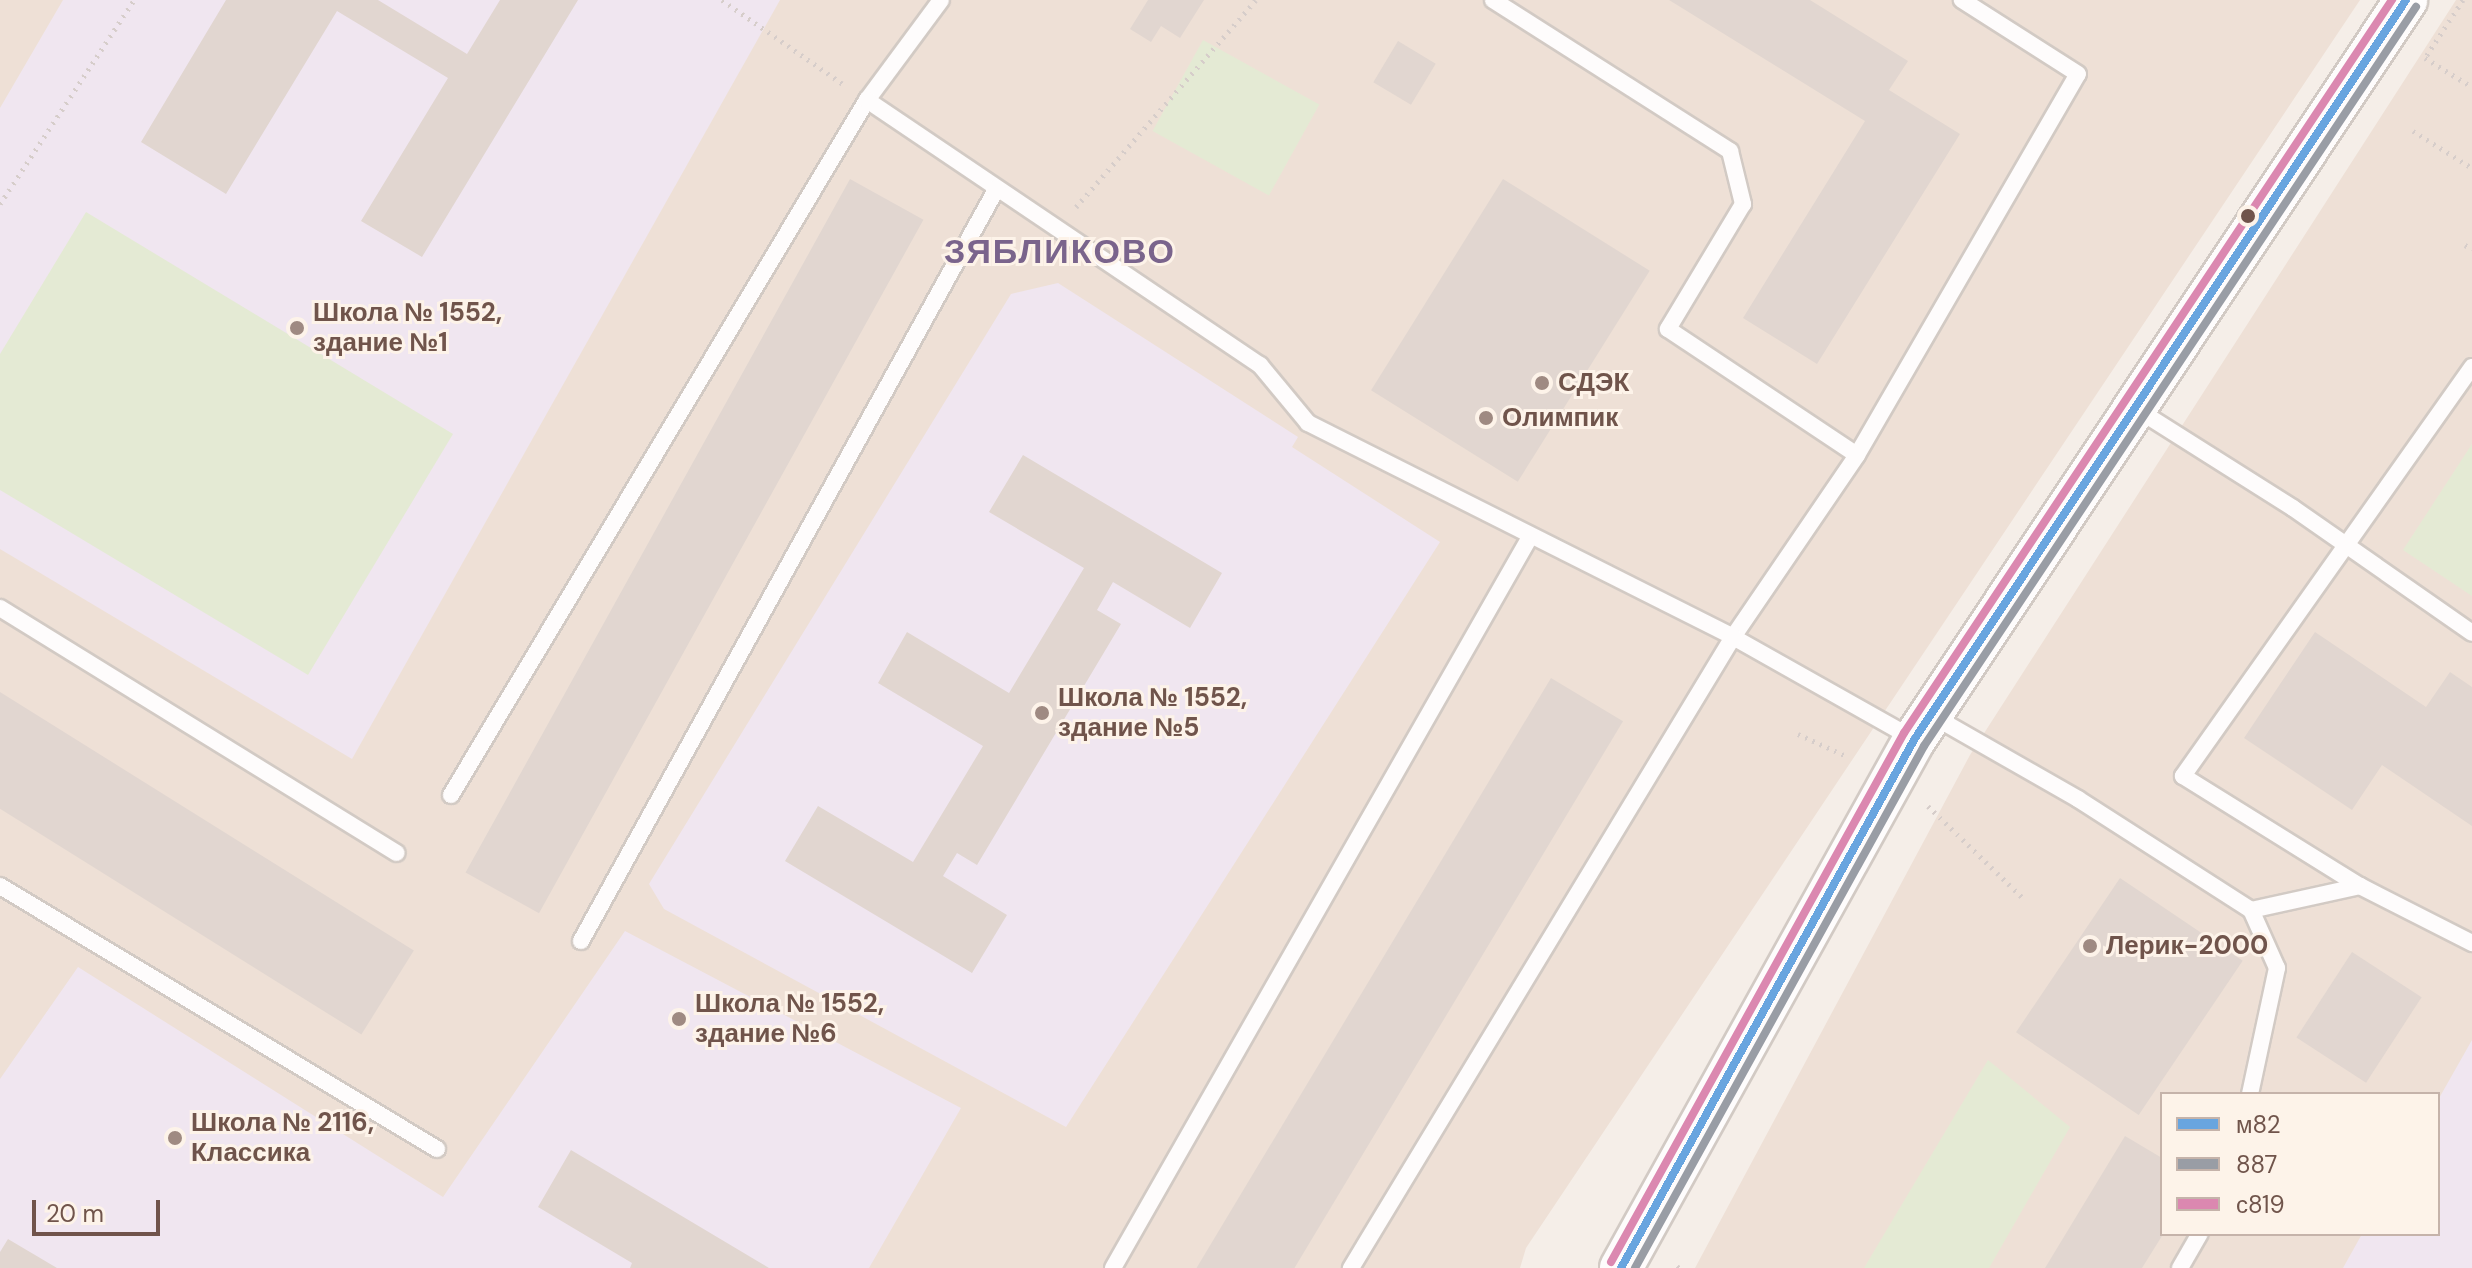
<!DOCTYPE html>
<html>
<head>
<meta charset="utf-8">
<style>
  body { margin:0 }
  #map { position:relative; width:2472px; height:1268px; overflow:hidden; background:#f5eee8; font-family:"DM Sans",sans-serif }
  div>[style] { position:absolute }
  .residential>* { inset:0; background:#eee0d6 }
  .education>* { inset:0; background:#f0e6f0 }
  .green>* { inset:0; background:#e4ead4; transform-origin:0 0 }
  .building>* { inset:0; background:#e1d6d0; transform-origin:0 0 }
  .path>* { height:5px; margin-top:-2.5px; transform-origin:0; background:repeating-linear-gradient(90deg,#d6cdca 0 2px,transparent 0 8px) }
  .roads { filter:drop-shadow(2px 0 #d2cac4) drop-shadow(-2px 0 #d2cac4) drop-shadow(0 2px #d2cac4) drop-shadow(0 -2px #d2cac4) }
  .service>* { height:16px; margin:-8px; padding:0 8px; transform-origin:8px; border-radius:8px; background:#fefcfc }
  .tertiary>* { height:42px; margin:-21px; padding:0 21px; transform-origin:21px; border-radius:21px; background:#fefcfc }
  .bus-1>* { height:8px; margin:-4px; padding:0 4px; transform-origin:4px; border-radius:4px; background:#69a5df }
  .bus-2>* { height:8px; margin:-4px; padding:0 4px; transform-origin:4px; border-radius:4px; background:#999da5 }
  .bus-3>* { height:8px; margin:-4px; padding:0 4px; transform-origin:4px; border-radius:4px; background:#db88b0 }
  .dots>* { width:22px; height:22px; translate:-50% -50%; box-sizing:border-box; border:4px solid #fdf3e9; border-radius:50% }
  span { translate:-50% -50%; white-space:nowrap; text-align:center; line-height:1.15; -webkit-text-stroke:6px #fdf3e9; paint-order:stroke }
  .poi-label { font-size:26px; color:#70544b; font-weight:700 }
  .left { translate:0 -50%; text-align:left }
  .district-label { font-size:34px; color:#7a648c; font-weight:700; letter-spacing:2px }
  .legend { position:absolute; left:2160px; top:1092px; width:280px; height:144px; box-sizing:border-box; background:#fdf3e9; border:2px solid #c5b3aa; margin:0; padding:10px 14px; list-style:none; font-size:24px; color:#70544b }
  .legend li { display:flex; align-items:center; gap:16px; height:40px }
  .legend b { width:40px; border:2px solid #c5b3aa }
  .scale { position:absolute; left:32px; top:1200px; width:128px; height:36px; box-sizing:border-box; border:4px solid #70544b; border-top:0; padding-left:10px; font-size:24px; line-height:28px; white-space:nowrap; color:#70544b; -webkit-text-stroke:6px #fdf3e9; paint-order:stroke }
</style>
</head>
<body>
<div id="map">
  <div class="residential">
    <i style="clip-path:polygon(0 0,2360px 0,1526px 1248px,1520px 1268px,0 1268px)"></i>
    <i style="clip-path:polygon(evenodd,2456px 0,2472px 0,2472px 1268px,1695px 1268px,1970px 755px,2456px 0,2162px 1094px,2438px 1094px,2438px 1234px,2162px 1234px,2162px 1094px)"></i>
  </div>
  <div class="education">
    <i style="clip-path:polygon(63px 0,780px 0,352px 759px,0 549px,0 108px)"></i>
    <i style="clip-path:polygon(1058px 283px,1298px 437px,1292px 447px,1440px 542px,1066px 1127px,664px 909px,649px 884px,1011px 294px)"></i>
    <i style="clip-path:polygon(625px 931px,961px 1108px,869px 1268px,0 1268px,0 1079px,78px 967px,443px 1197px)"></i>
    <i style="clip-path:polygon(2472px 1040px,2472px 1268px,2343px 1268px,2362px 1234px,2438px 1234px,2438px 1100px)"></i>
  </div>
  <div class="green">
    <i style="left:1203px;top:40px;width:133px;height:104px;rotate:29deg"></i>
    <i style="clip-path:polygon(86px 212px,453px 434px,308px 675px,0 490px,0 354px)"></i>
    <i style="clip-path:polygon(2472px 444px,2472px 596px,2403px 550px)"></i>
    <i style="clip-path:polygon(1988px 1060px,2070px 1127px,1989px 1268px,1864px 1268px)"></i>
  </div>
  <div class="building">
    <i style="clip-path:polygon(226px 0,378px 0,467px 54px,500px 0,578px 0,422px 257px,361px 221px,448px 78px,337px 11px,226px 194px,141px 142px)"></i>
    <i style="clip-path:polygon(1148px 0,1204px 0,1180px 38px,1161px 26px,1151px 42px,1130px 29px)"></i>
    <i style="clip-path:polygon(1669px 0,1810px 0,1908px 61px,1889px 90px,1960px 134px,1817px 364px,1743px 318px,1865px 121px)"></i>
    <i style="left:1398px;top:41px;width:44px;height:48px;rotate:31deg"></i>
    <i style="left:850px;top:179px;width:84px;height:793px;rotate:29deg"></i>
    <i style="left:1503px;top:179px;width:173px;height:249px;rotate:32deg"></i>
    <i style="clip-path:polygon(1023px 455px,1222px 573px,1190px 628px,1113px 582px,1097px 610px,1121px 624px,977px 865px,957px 853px,943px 876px,1007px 915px,972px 973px,785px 861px,818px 806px,913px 862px,983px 746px,878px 683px,907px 632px,1009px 693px,1084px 568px,989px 512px)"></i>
    <i style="clip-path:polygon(2315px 632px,2426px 707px,2450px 672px,2472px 687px,2472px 826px,2382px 765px,2352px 810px,2244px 738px)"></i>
    <i style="left:1551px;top:678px;width:84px;height:688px;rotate:31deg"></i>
    <i style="left:0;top:692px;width:488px;height:99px;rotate:32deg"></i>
    <i style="left:2120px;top:878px;width:148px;height:186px;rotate:34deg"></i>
    <i style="left:2352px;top:952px;width:83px;height:102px;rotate:33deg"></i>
    <i style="clip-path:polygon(2125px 1136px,2162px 1158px,2162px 1236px,2142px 1268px,2045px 1268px)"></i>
    <i style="clip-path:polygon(571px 1150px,769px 1268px,630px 1268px,632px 1263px,538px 1207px)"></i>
    <i style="clip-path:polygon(8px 1239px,57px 1268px,0 1268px,0 1252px)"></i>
  </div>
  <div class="path">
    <i style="left:722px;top:0;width:147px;rotate:34.8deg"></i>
    <i style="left:2463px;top:0;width:69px;rotate:123.2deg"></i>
    <i style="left:2425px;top:58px;width:55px;rotate:31.7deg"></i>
    <i style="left:2413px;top:131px;width:70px;rotate:32.1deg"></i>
    <i style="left:0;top:204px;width:244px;rotate:-56.7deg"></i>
    <i style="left:1076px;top:207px;width:274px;rotate:-49deg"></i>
    <i style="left:2465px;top:245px;width:8px;rotate:30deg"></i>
    <i style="left:1798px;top:734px;width:53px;rotate:24.6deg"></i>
    <i style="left:1928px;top:806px;width:131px;rotate:44.1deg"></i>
    <i style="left:1677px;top:1266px;width:3px;rotate:45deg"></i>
  </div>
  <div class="roads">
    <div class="service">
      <i style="left:1493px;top:0;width:281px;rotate:32.5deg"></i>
      <i style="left:1730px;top:151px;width:55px;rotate:76.2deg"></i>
      <i style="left:1743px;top:204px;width:146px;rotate:121deg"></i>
      <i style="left:1668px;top:329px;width:227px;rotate:33.7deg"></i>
      <i style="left:867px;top:100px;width:124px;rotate:-53.5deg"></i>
      <i style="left:2472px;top:367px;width:501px;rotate:125.25deg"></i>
      <i style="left:2183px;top:776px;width:208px;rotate:31.9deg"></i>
      <i style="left:2360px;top:886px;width:126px;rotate:27deg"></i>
      <i style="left:2138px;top:410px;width:183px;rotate:32.3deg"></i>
      <i style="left:2293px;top:508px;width:218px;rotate:34.9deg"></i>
      <i style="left:0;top:608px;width:466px;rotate:31.7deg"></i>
      <i style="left:1931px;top:715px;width:169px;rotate:29.7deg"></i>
      <i style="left:2078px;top:799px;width:206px;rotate:32.7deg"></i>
      <i style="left:2251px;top:910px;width:112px;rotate:-12.4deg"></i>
      <i style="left:1914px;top:739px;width:208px;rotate:-150.6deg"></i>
      <i style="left:1733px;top:637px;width:220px;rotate:-55.7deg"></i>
      <i style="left:1857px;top:455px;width:440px;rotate:-59.9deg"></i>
      <i style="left:2078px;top:74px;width:138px;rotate:-147.5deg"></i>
      <i style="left:451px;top:795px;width:810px;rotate:-59.1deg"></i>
      <i style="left:867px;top:100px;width:474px;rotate:34deg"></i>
      <i style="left:1260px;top:365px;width:75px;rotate:50.4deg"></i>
      <i style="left:1308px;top:423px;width:476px;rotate:26.7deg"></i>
      <i style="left:1733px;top:637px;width:738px;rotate:121.19deg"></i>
      <i style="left:0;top:886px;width:510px;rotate:31.04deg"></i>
      <i style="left:581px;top:941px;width:860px;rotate:-61.08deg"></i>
      <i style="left:2250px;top:1094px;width:129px;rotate:-77.9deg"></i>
      <i style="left:2277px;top:968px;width:64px;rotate:-114.1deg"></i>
      <i style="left:1113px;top:1268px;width:842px;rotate:-60.3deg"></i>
      <i style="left:2180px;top:1268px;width:39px;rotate:-60deg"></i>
    </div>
    <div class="tertiary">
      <i style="left:1621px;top:1268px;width:604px;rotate:-60.97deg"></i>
      <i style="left:1914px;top:740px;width:889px;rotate:-56.38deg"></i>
    </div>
  </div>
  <div class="bus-1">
    <i style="left:1621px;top:1268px;width:604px;rotate:-60.97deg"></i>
    <i style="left:1914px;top:740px;width:889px;rotate:-56.38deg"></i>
  </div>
  <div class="bus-2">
    <i style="left:1635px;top:1268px;width:597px;rotate:-61.03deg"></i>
    <i style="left:1924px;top:746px;width:888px;rotate:-56.35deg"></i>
  </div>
  <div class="bus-3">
    <i style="left:1611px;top:1262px;width:605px;rotate:-61.02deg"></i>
    <i style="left:1904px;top:733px;width:881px;rotate:-56.35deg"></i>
  </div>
  <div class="dots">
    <i style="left:2248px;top:216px;background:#70544b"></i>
    <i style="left:297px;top:328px;background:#9f8a82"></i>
    <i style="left:1542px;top:383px;background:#9f8a82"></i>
    <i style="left:1486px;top:418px;background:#9f8a82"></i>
    <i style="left:1042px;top:713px;background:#9f8a82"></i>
    <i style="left:2090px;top:946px;background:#9f8a82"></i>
    <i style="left:679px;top:1019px;background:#9f8a82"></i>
    <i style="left:175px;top:1138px;background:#9f8a82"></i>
  </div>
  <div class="poi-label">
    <span class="left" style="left:313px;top:328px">Школа № 1552,<br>здание №1</span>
    <span class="left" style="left:1558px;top:383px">СДЭК</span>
    <span class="left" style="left:1502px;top:418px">Олимпик</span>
    <span class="left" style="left:1058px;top:713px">Школа № 1552,<br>здание №5</span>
    <span class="left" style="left:2106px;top:946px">Лерик-2000</span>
    <span class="left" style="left:695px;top:1019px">Школа № 1552,<br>здание №6</span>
    <span class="left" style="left:191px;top:1138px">Школа № 2116,<br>Классика</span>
  </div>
  <div class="district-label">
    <span style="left:1060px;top:252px">ЗЯБЛИКОВО</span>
  </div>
  <ul class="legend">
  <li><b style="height:10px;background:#69a5df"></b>м82</li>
  <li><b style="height:10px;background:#999da5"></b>887</li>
  <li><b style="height:10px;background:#db88b0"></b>с819</li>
  </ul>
  <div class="scale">20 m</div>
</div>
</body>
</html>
